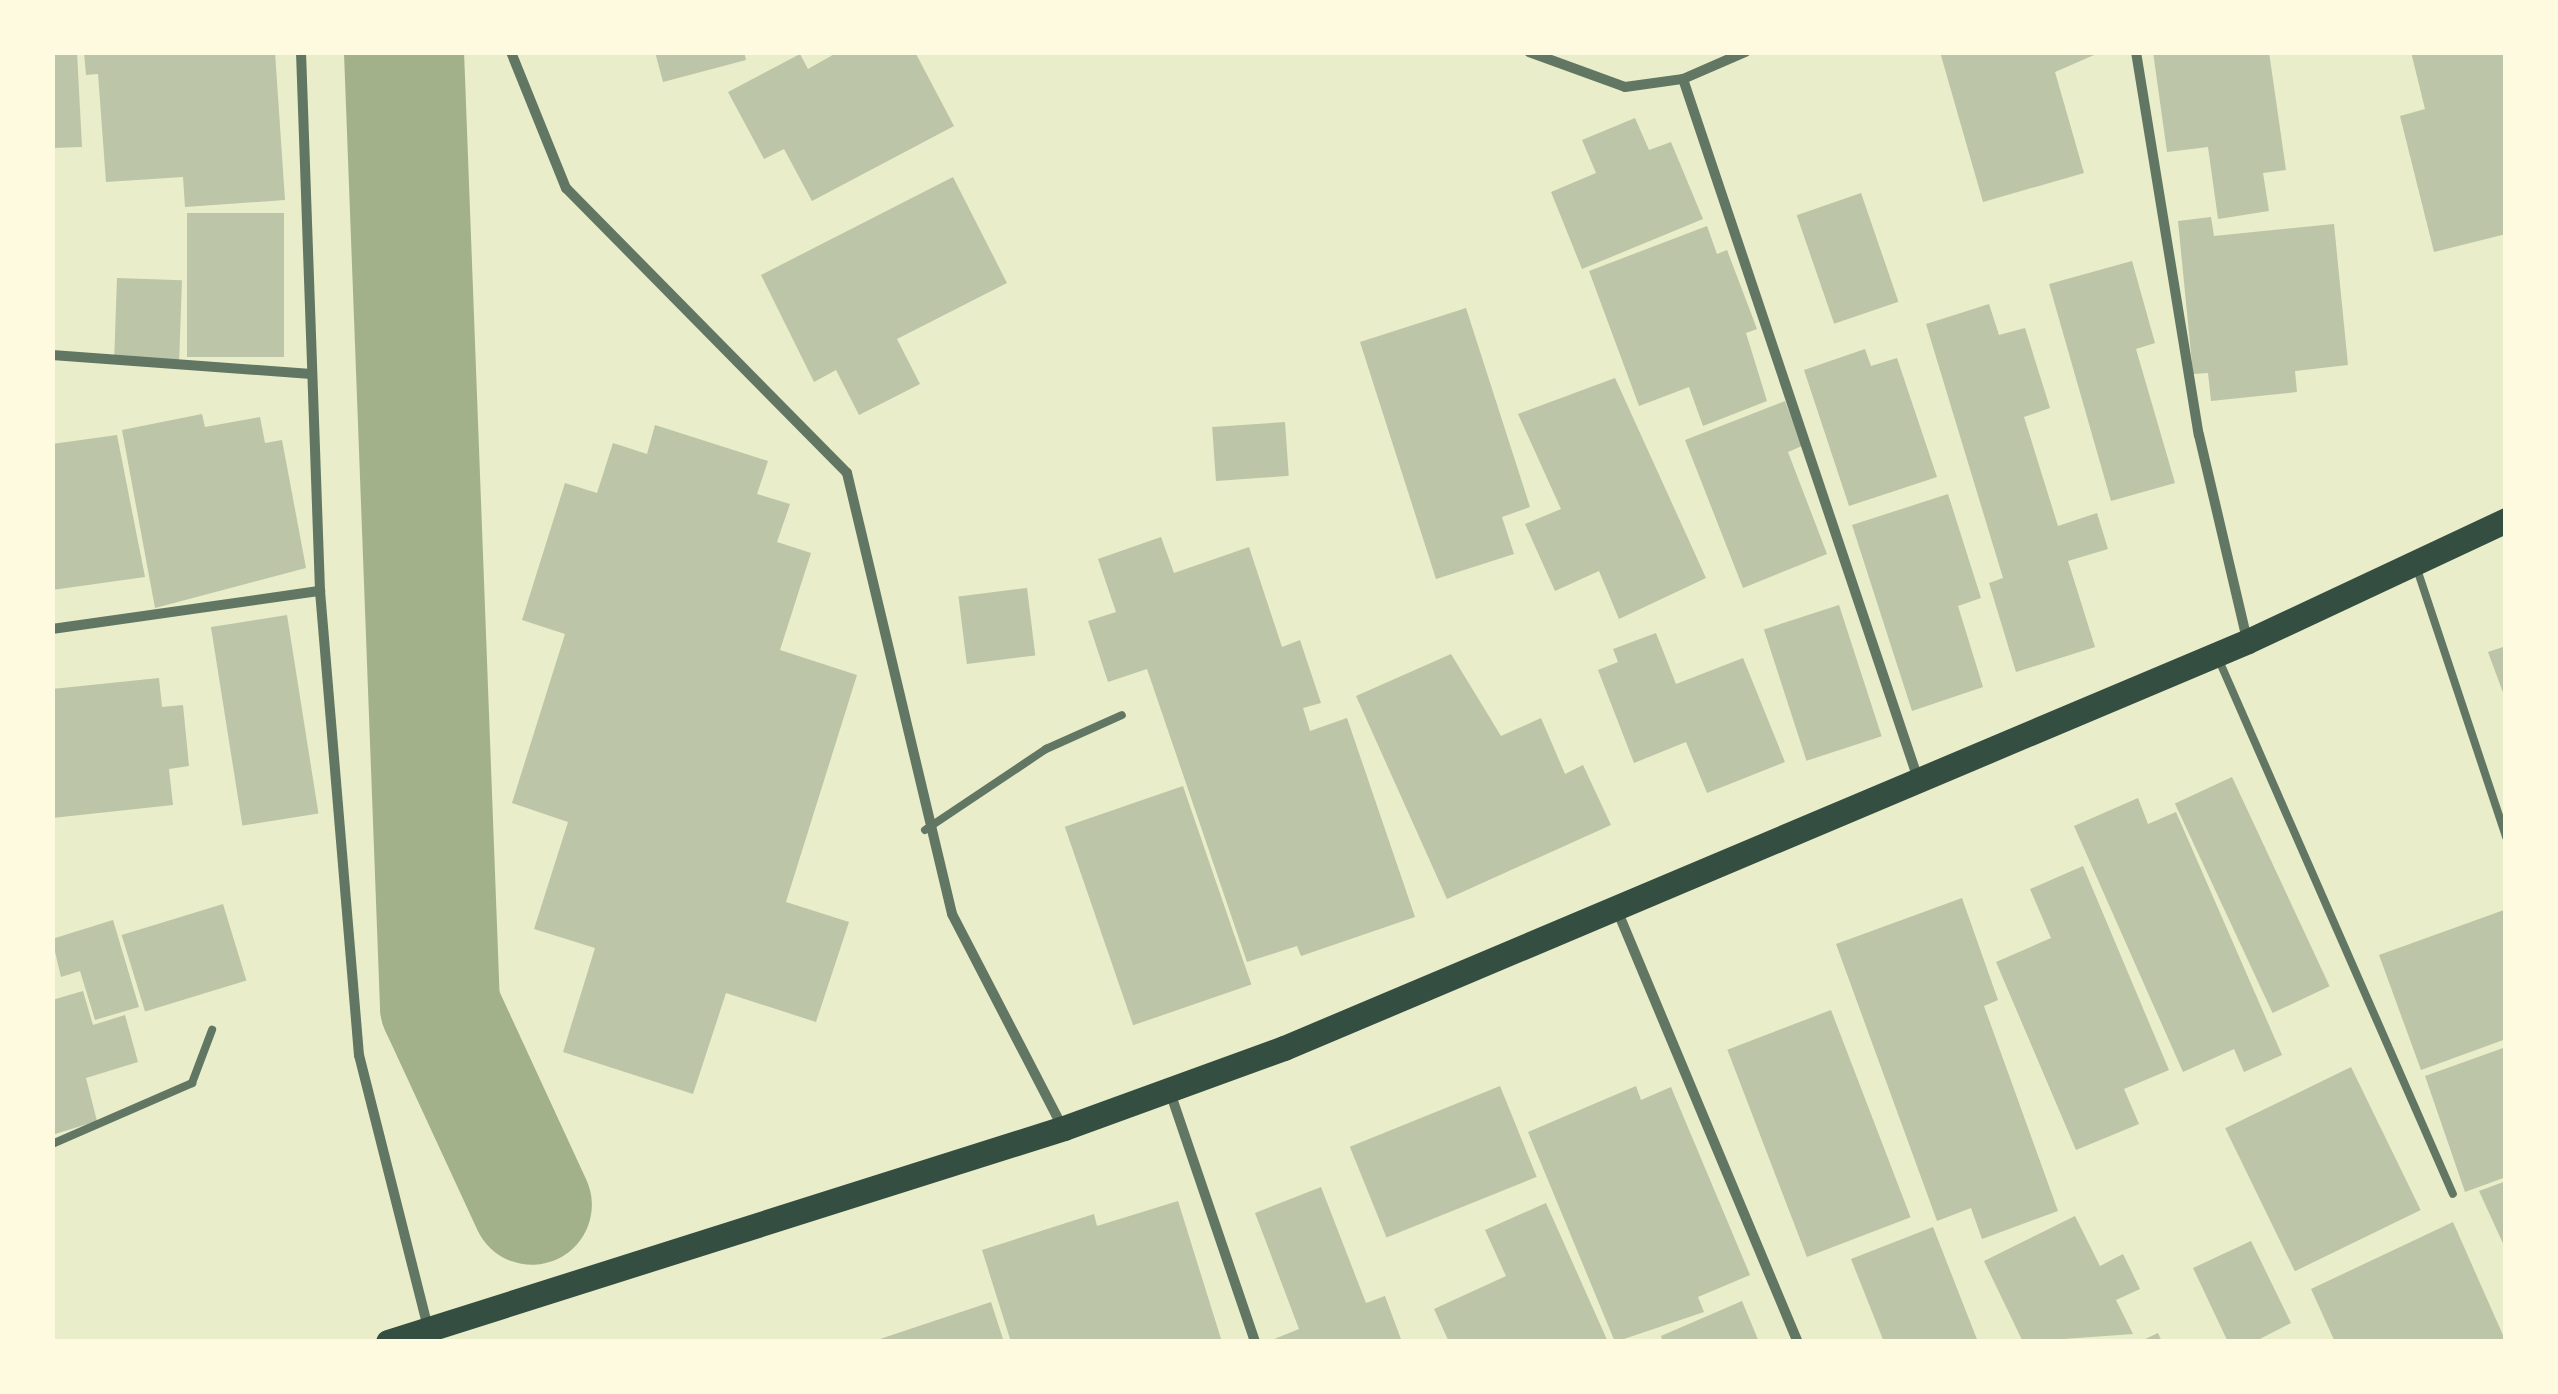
<!DOCTYPE html>
<html>
<head>
<meta charset="utf-8">
<style>
  body { margin:0 }
  #map { position:relative; width:2558px; height:1394px; overflow:hidden; background:#e9edc9; font-family:Bitter,serif }
  div>[style] { position:absolute }
  .river>* { height:120px; margin:-60px; padding:0 60px; transform-origin:60px; border-radius:60px; background:#a3b18a }
  .building>* { inset:0; background:#bcc5a7; transform-origin:0 0 }
  .service>* { height:8px; margin:-4px; padding:0 4px; transform-origin:4px; border-radius:4px; background:#617663 }
  .minor>* { height:10px; margin:-5px; padding:0 5px; transform-origin:5px; border-radius:5px; background:#617663 }
  .primary>* { height:25px; margin:-12.5px; padding:0 12.5px; transform-origin:12.5px; border-radius:12.5px; background:#344e41 }
  span { translate:-50% -50%; white-space:nowrap; text-align:center; line-height:1.15; -webkit-text-stroke:10px #fefae0; paint-order:stroke }
  .frame { position:absolute; inset:0; border:55px solid #fefae0; pointer-events:none }
</style>
</head>
<body>
<div id="map">
  <div class="river">
    <i style="left:404px;top:52px;width:955px;rotate:87.84deg"></i>
    <i style="left:440px;top:1006px;width:219px;rotate:65.2deg"></i>
  </div>
  <div class="building">
    <i style="clip-path:polygon(52px 52px,77px 52px,82px 147px,52px 148px)"></i>
    <i style="clip-path:polygon(84px 52px,275px 52px,285px 200px,185px 207px,183px 177px,106px 182px,98px 74px,86px 75px)"></i>
    <i style="clip-path:polygon(655px 52px,744px 52px,746px 60px,663px 82px)"></i>
    <i style="clip-path:polygon(838px 52px,915px 52px,954px 126px,812px 201px,784px 149px,764px 159px,728px 92px,800px 54px,808px 69px)"></i>
    <i style="clip-path:polygon(1940px 52px,2101px 52px,2055px 72px,2084px 173px,1983px 202px)"></i>
    <i style="clip-path:polygon(2153px 52px,2269px 52px,2286px 170px,2263px 173px,2269px 211px,2218px 219px,2208px 147px,2167px 152px)"></i>
    <i style="clip-path:polygon(2411px 52px,2506px 52px,2506px 234px,2434px 252px,2400px 116px,2425px 109px)"></i>
    <i style="clip-path:polygon(1635px 118px,1649px 150px,1671px 142px,1703px 219px,1582px 269px,1551px 192px,1596px 173px,1582px 140px)"></i>
    <i style="clip-path:polygon(953px 177px,1007px 283px,897px 339px,920px 384px,859px 415px,836px 370px,814px 382px,761px 275px)"></i>
    <i style="left:1861px;top:193px;width:115px;height:68px;rotate:71deg"></i>
    <i style="left:187px;top:213px;width:97px;height:144px"></i>
    <i style="clip-path:polygon(2211px 217px,2214px 236px,2334px 224px,2348px 365px,2295px 371px,2297px 392px,2211px 401px,2208px 373px,2193px 374px,2178px 221px)"></i>
    <i style="clip-path:polygon(1707px 226px,1717px 254px,1727px 250px,1757px 329px,1746px 333px,1767px 401px,1703px 426px,1689px 387px,1639px 406px,1589px 271px)"></i>
    <i style="clip-path:polygon(2132px 261px,2155px 343px,2136px 349px,2175px 483px,2111px 501px,2049px 284px)"></i>
    <i style="left:117px;top:278px;width:65px;height:80px;rotate:2deg"></i>
    <i style="clip-path:polygon(1989px 304px,1999px 335px,2025px 328px,2050px 408px,2024px 417px,2058px 526px,2097px 513px,2108px 549px,2068px 561px,2095px 647px,2016px 672px,1989px 583px,2003px 578px,1926px 324px)"></i>
    <i style="clip-path:polygon(1466px 308px,1530px 507px,1502px 517px,1514px 554px,1436px 579px,1360px 342px)"></i>
    <i style="clip-path:polygon(1865px 349px,1871px 366px,1897px 358px,1937px 477px,1849px 506px,1804px 370px)"></i>
    <i style="clip-path:polygon(1615px 378px,1706px 578px,1619px 619px,1599px 571px,1555px 591px,1525px 524px,1561px 509px,1518px 414px)"></i>
    <i style="clip-path:polygon(1785px 401px,1802px 446px,1788px 452px,1827px 554px,1743px 588px,1685px 440px)"></i>
    <i style="clip-path:polygon(202px 414px,205px 427px,260px 417px,265px 443px,282px 440px,306px 568px,155px 608px,122px 430px)"></i>
    <i style="left:1285px;top:422px;width:54px;height:73px;rotate:86deg"></i>
    <i style="clip-path:polygon(655px 425px,768px 461px,757px 494px,790px 504px,777px 542px,811px 553px,780px 650px,857px 675px,786px 902px,849px 922px,816px 1022px,726px 993px,693px 1094px,563px 1052px,595px 948px,534px 929px,568px 822px,512px 803px,565px 634px,522px 620px,565px 483px,597px 493px,613px 443px,647px 454px)"></i>
    <i style="clip-path:polygon(117px 435px,145px 577px,52px 590px,52px 444px)"></i>
    <i style="clip-path:polygon(1948px 494px,1981px 598px,1958px 606px,1983px 687px,1912px 711px,1852px 525px)"></i>
    <i style="clip-path:polygon(1161px 537px,1174px 573px,1249px 547px,1282px 647px,1300px 640px,1321px 703px,1303px 708px,1310px 731px,1347px 718px,1415px 917px,1301px 956px,1297px 946px,1247px 962px,1147px 669px,1108px 682px,1088px 621px,1116px 612px,1098px 559px)"></i>
    <i style="left:1027px;top:588px;width:68px;height:69px;rotate:83deg"></i>
    <i style="left:1839px;top:605px;width:138px;height:79px;rotate:72deg"></i>
    <i style="left:287px;top:615px;width:201px;height:77px;rotate:81deg"></i>
    <i style="clip-path:polygon(1656px 633px,1676px 684px,1743px 658px,1785px 762px,1707px 793px,1686px 742px,1634px 763px,1598px 670px,1618px 662px,1613px 649px)"></i>
    <i style="clip-path:polygon(2506px 646px,2506px 698px,2505px 698px,2488px 652px)"></i>
    <i style="clip-path:polygon(1451px 654px,1501px 736px,1541px 718px,1565px 774px,1583px 765px,1611px 825px,1447px 899px,1356px 696px)"></i>
    <i style="clip-path:polygon(159px 678px,162px 707px,183px 705px,189px 766px,169px 769px,173px 805px,52px 818px,52px 689px)"></i>
    <i style="left:2232px;top:777px;width:231px;height:63px;rotate:65deg"></i>
    <i style="left:1183px;top:786px;width:210px;height:125px;rotate:71deg"></i>
    <i style="clip-path:polygon(2138px 798px,2148px 824px,2176px 812px,2282px 1055px,2244px 1072px,2234px 1049px,2183px 1072px,2074px 826px)"></i>
    <i style="clip-path:polygon(2083px 866px,2169px 1070px,2124px 1089px,2139px 1124px,2076px 1150px,1996px 962px,2051px 938px,2030px 889px)"></i>
    <i style="clip-path:polygon(1962px 898px,1998px 1000px,1984px 1006px,2058px 1211px,1982px 1239px,1971px 1208px,1937px 1221px,1836px 944px)"></i>
    <i style="left:223px;top:904px;width:80px;height:106px;rotate:73deg"></i>
    <i style="clip-path:polygon(2504px 910px,2506px 1039px,2421px 1070px,2379px 955px)"></i>
    <i style="clip-path:polygon(113px 920px,139px 1007px,95px 1020px,80px 971px,61px 977px,52px 939px)"></i>
    <i style="clip-path:polygon(83px 991px,93px 1025px,125px 1015px,138px 1062px,86px 1078px,97px 1121px,52px 1135px,52px 1000px)"></i>
    <i style="left:1831px;top:1010px;width:222px;height:111px;rotate:69deg"></i>
    <i style="clip-path:polygon(2506px 1047px,2506px 1177px,2465px 1192px,2425px 1076px)"></i>
    <i style="left:2351px;top:1067px;width:159px;height:140px;rotate:64deg"></i>
    <i style="left:1500px;top:1086px;width:98px;height:162px;rotate:68deg"></i>
    <i style="clip-path:polygon(1636px 1086px,1641px 1100px,1671px 1087px,1750px 1275px,1698px 1297px,1704px 1312px,1615px 1342px,1528px 1132px)"></i>
    <i style="clip-path:polygon(2506px 1181px,2506px 1250px,2479px 1191px)"></i>
    <i style="clip-path:polygon(1321px 1187px,1366px 1303px,1385px 1296px,1402px 1342px,1267px 1342px,1299px 1329px,1255px 1213px)"></i>
    <i style="clip-path:polygon(1178px 1201px,1222px 1342px,1011px 1342px,982px 1250px,1094px 1214px,1097px 1226px)"></i>
    <i style="clip-path:polygon(1546px 1203px,1608px 1342px,1449px 1342px,1434px 1309px,1506px 1276px,1485px 1230px)"></i>
    <i style="clip-path:polygon(2075px 1216px,2100px 1266px,2123px 1254px,2140px 1289px,2116px 1300px,2133px 1334px,2023px 1342px,1984px 1261px)"></i>
    <i style="clip-path:polygon(2453px 1222px,2506px 1342px,2335px 1342px,2311px 1289px)"></i>
    <i style="clip-path:polygon(1933px 1227px,1978px 1342px,1884px 1342px,1851px 1259px)"></i>
    <i style="clip-path:polygon(2251px 1241px,2291px 1323px,2254px 1342px,2228px 1342px,2193px 1268px)"></i>
    <i style="clip-path:polygon(1742px 1301px,1759px 1342px,1663px 1342px,1661px 1336px)"></i>
    <i style="clip-path:polygon(991px 1302px,1004px 1342px,874px 1342px,874px 1341px)"></i>
    <i style="clip-path:polygon(2158px 1333px,2162px 1342px,2139px 1342px)"></i>
  </div>
  <div class="service">
    <i style="left:2416px;top:566px;width:286px;rotate:71.6deg"></i>
    <i style="left:2218px;top:658px;width:585px;rotate:66.33deg"></i>
    <i style="left:925px;top:830px;width:146px;rotate:-33.8deg"></i>
    <i style="left:1046px;top:749px;width:83px;rotate:-24.1deg"></i>
    <i style="left:52px;top:1144px;width:153px;rotate:-23.5deg"></i>
    <i style="left:192px;top:1083px;width:57px;rotate:-69.3deg"></i>
  </div>
  <div class="minor">
    <i style="left:301px;top:52px;width:539px;rotate:87.98deg"></i>
    <i style="left:320px;top:591px;width:466px;rotate:85.2deg"></i>
    <i style="left:359px;top:1055px;width:282px;rotate:75.8deg"></i>
    <i style="left:511px;top:52px;width:147px;rotate:68deg"></i>
    <i style="left:566px;top:188px;width:400px;rotate:45.4deg"></i>
    <i style="left:847px;top:473px;width:453px;rotate:76.6deg"></i>
    <i style="left:952px;top:914px;width:239px;rotate:62.6deg"></i>
    <i style="left:1529px;top:52px;width:102px;rotate:20deg"></i>
    <i style="left:1625px;top:87px;width:59px;rotate:-7.9deg"></i>
    <i style="left:1683px;top:79px;width:68px;rotate:-23.5deg"></i>
    <i style="left:2136px;top:52px;width:388px;rotate:80.7deg"></i>
    <i style="left:2199px;top:435px;width:211px;rotate:76.8deg"></i>
    <i style="left:1683px;top:79px;width:738px;rotate:71.44deg"></i>
    <i style="left:52px;top:355px;width:260px;rotate:4.2deg"></i>
    <i style="left:52px;top:629px;width:271px;rotate:-8.1deg"></i>
    <i style="left:1617px;top:910px;width:468px;rotate:67.3deg"></i>
    <i style="left:1170px;top:1092px;width:264px;rotate:71.2deg"></i>
  </div>
  <div class="primary">
    <i style="left:388px;top:1342px;width:709px;rotate:-17.57deg"></i>
    <i style="left:1064px;top:1128px;width:234px;rotate:-20deg"></i>
    <i style="left:1284px;top:1048px;width:1046px;rotate:-22.89deg"></i>
    <i style="left:2248px;top:641px;width:285px;rotate:-25.1deg"></i>
  </div>
  <div class="frame"></div>
</div>
</body>
</html>
